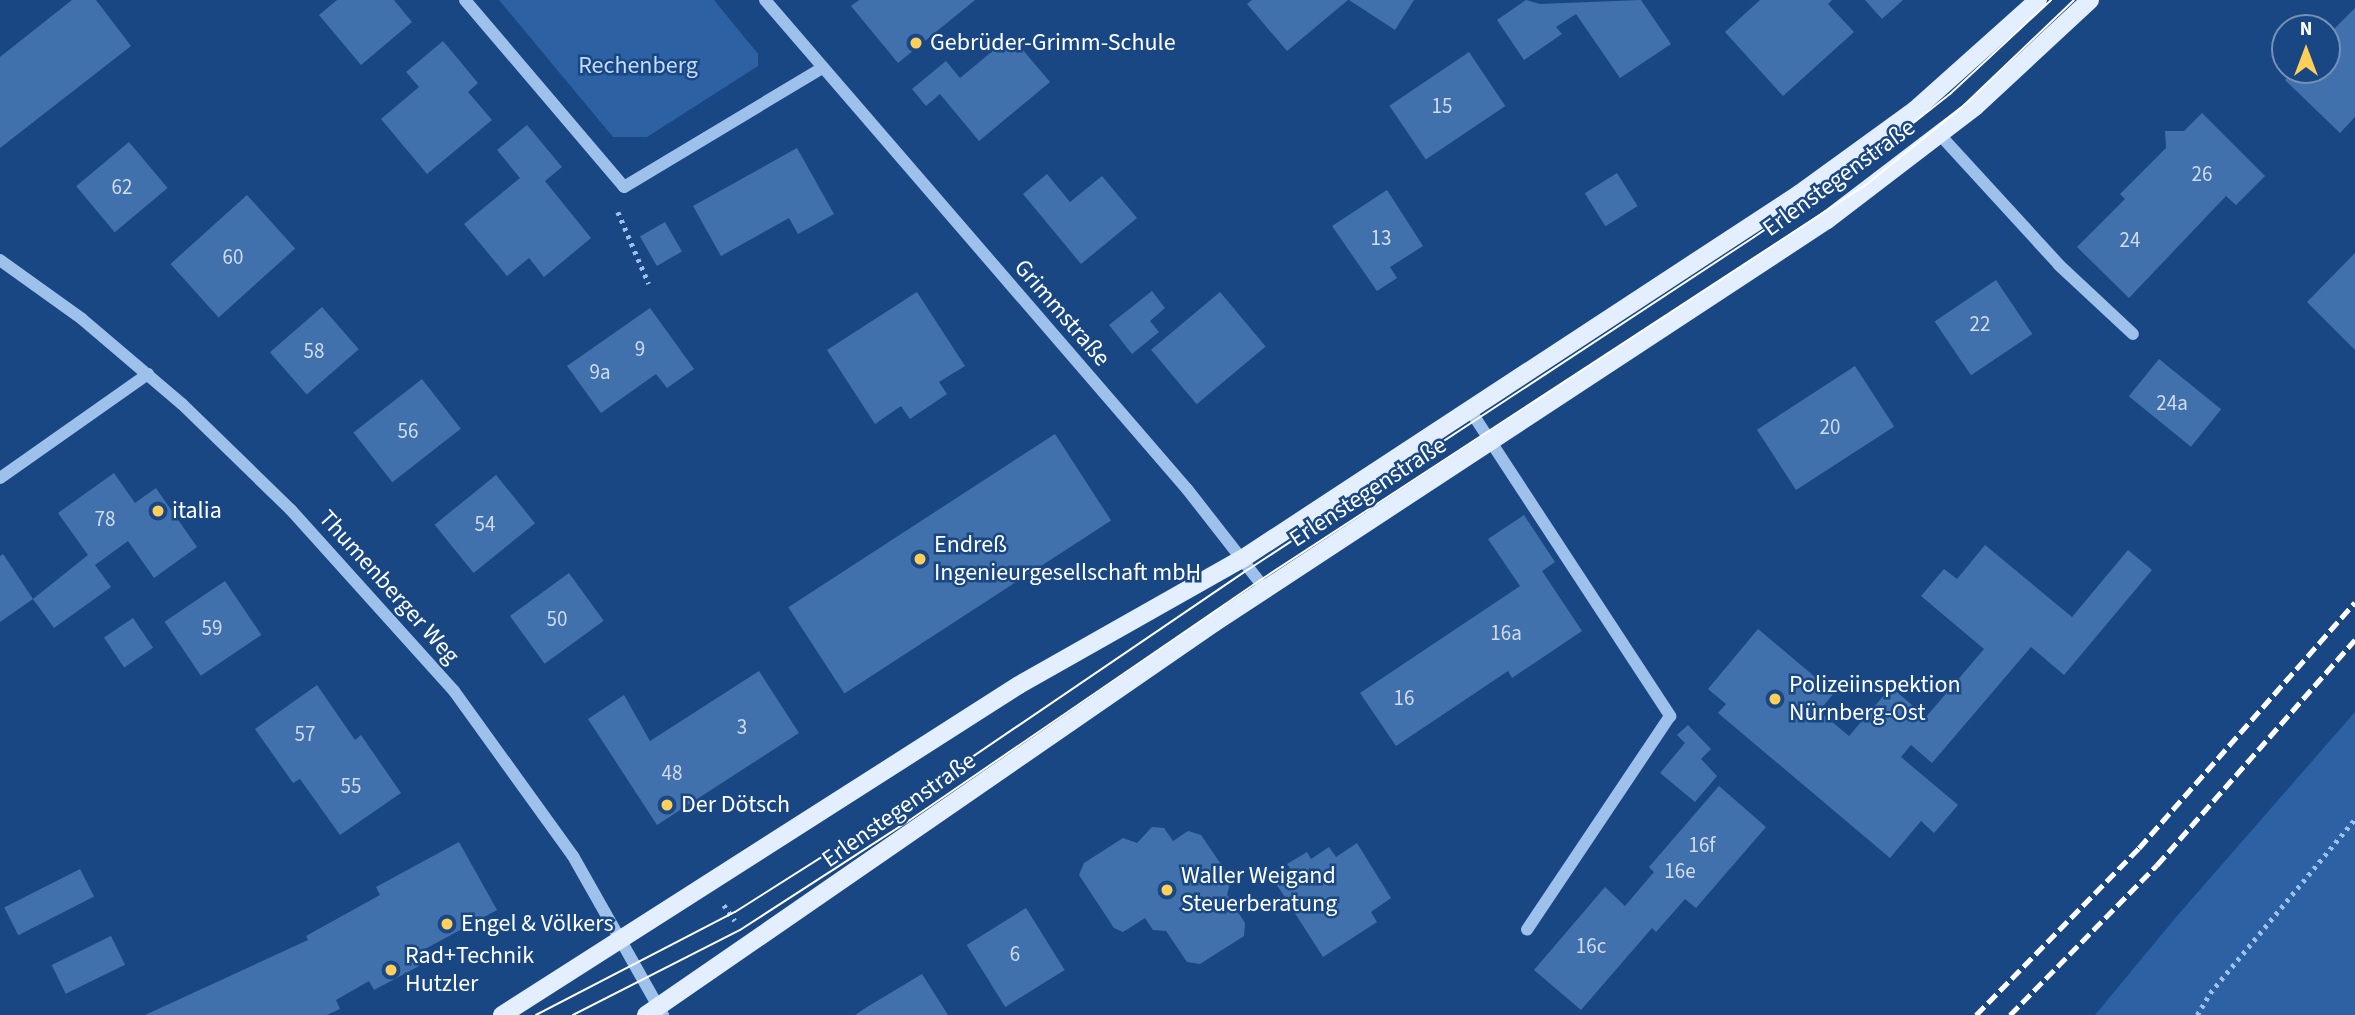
<!DOCTYPE html>
<html>
<head>
<meta charset="utf-8">
<style>
  body { margin:0 }
  #map { position:relative; width:2355px; height:1015px; overflow:hidden; background:#194784; font-family:"Source Sans 3",sans-serif }
  div>[style] { position:absolute }
  .green>* { inset:0; background:#2c61a3 }
  .building>* { inset:0; background:#4171ad; transform-origin:0 0 }
  .path>* { height:4.5px; margin-top:-2.25px; transform-origin:0; background:repeating-linear-gradient(90deg,#9ec1ec 0 3.5px,transparent 0 8.5px) }
  .minor>* { height:12px; margin:-6px; padding:0 6px; transform-origin:6px; border-radius:6px; background:#9ec1ec }
  .major>* { height:18px; margin:-9px; padding:0 9px; transform-origin:9px; border-radius:9px; background:#e3eeff }
  .tram>* { height:2px; margin:-1px; padding:0 1px; transform-origin:1px; border-radius:1px; background:#fff }
  .rail>* { height:5px; margin-top:-2.5px; transform-origin:0; background:repeating-linear-gradient(90deg,#fff 0 12px,transparent 0 17px) }
  .dots>* { width:19px; height:19px; translate:-50% -50%; box-sizing:border-box; border:4px solid #194784; border-radius:50% }
  span { translate:-50% -50%; white-space:nowrap; text-align:center; line-height:1.15; -webkit-text-stroke:5px #194784; paint-order:stroke }
  .number-label { font-size:21px; color:#d0dcea }
  .number-label span { -webkit-text-stroke-width:0 }
  .poi-label { font-size:24px; color:#fff }
  .left { translate:0 -50%; text-align:left }
  .park-label { font-size:24px; color:#c3dbf9 }
  .street-label { font-size:24px; color:#fff }
  .north { position:absolute; left:2271px; top:14px; width:70px; height:70px; box-sizing:border-box; background:#194784; border:2px solid #7591b5; border-radius:50%; rotate:0deg; font-size:19px; font-weight:700; line-height:28px; text-align:center; color:#fff }
  .north::after { content:''; display:block; margin:auto; width:24px; height:32px; background:#ffcf59; clip-path:polygon(50% 0,100% 100%,50% 72%,0 100%) }
</style>
</head>
<body>
<div id="map">
  <div class="green">
    <i style="clip-path:polygon(499px 0,714px 0,758px 54px,758px 66px,647px 137px,613px 137px)"></i>
    <i style="clip-path:polygon(2355px 712px,2355px 1015px,2095px 1015px,2177px 916px)"></i>
  </div>
  <div class="building">
    <i style="clip-path:polygon(72px 0,96px 0,131px 46px,0 148px,0 57px)"></i>
    <i style="clip-path:polygon(337px 0,394px 0,412px 22px,361px 65px,319px 15px)"></i>
    <i style="clip-path:polygon(859px 0,975px 0,898px 63px,851px 6px)"></i>
    <i style="clip-path:polygon(1252px 0,1348px 0,1287px 51px,1247px 4px)"></i>
    <i style="clip-path:polygon(1349px 0,1414px 0,1395px 30px)"></i>
    <i style="clip-path:polygon(1526px 0,1540px 4px,1641px 0,1671px 44px,1620px 78px,1576px 14px,1556px 27px,1562px 34px,1524px 60px,1497px 20px)"></i>
    <i style="clip-path:polygon(1760px 0,1832px 0,1828px 4px,1854px 32px,1783px 96px,1725px 32px)"></i>
    <i style="clip-path:polygon(1865px 0,1903px 0,1882px 19px)"></i>
    <i style="clip-path:polygon(2355px 8px,2355px 117px,2340px 133px,2285px 80px,2294px 70px,2327px 70px,2327px 36px)"></i>
    <i style="clip-path:polygon(1011px 36px,1050px 82px,979px 141px,940px 94px,926px 106px,912px 89px,946px 61px,960px 78px)"></i>
    <i style="clip-path:polygon(443px 41px,478px 83px,468px 92px,492px 120px,427px 174px,381px 119px,419px 87px,406px 72px)"></i>
    <i style="left:1469px;top:52px;width:65px;height:96px;rotate:56deg"></i>
    <i style="clip-path:polygon(2202px 113px,2265px 176px,2236px 205px,2226px 196px,2129px 298px,2077px 247px,2125px 199px,2120px 194px,2166px 148px,2165px 131px,2184px 131px)"></i>
    <i style="clip-path:polygon(527px 125px,562px 167px,545px 181px,591px 238px,544px 277px,529px 258px,507px 276px,464px 224px,520px 178px,497px 150px)"></i>
    <i style="left:129px;top:142px;width:60px;height:69px;rotate:50deg"></i>
    <i style="clip-path:polygon(797px 148px,834px 214px,798px 234px,789px 218px,721px 256px,693px 206px)"></i>
    <i style="left:1617px;top:173px;width:39px;height:38px;rotate:58deg"></i>
    <i style="clip-path:polygon(1047px 174px,1070px 202px,1102px 176px,1137px 218px,1081px 264px,1023px 194px)"></i>
    <i style="clip-path:polygon(1387px 190px,1423px 246px,1390px 267px,1397px 278px,1377px 291px,1332px 226px)"></i>
    <i style="left:247px;top:195px;width:72px;height:103px;rotate:48deg"></i>
    <i style="left:665px;top:222px;width:34px;height:29px;rotate:60deg"></i>
    <i style="clip-path:polygon(2355px 253px,2355px 350px,2307px 302px)"></i>
    <i style="left:1996px;top:280px;width:65px;height:74px;rotate:56deg"></i>
    <i style="clip-path:polygon(1152px 291px,1165px 308px,1150px 321px,1159px 332px,1132px 354px,1109px 325px)"></i>
    <i style="clip-path:polygon(917px 292px,965px 366px,939px 382px,947px 394px,910px 419px,901px 406px,875px 424px,827px 350px)"></i>
    <i style="left:1220px;top:292px;width:71px;height:90px;rotate:50deg"></i>
    <i style="left:322px;top:307px;width:56px;height:69px;rotate:49deg"></i>
    <i style="clip-path:polygon(650px 308px,694px 369px,667px 388px,656px 374px,601px 413px,567px 366px)"></i>
    <i style="left:2159px;top:359px;width:80px;height:48px;rotate:39deg"></i>
    <i style="left:1855px;top:366px;width:72px;height:117px;rotate:57deg"></i>
    <i style="left:422px;top:379px;width:63px;height:87px;rotate:52deg"></i>
    <i style="left:1055px;top:434px;width:103px;height:318px;rotate:57deg"></i>
    <i style="clip-path:polygon(114px 473px,135px 503px,156px 488px,197px 547px,154px 578px,128px 541px,95px 565px,111px 587px,54px 628px,33px 599px,88px 555px,58px 513px)"></i>
    <i style="left:496px;top:475px;width:62px;height:79px;rotate:51deg"></i>
    <i style="clip-path:polygon(1524px 515px,1555px 562px,1542px 571px,1582px 631px,1512px 678px,1508px 671px,1396px 746px,1360px 693px,1520px 586px,1488px 539px)"></i>
    <i style="clip-path:polygon(1985px 545px,2072px 617px,2128px 550px,2152px 570px,2064px 675px,2031px 647px,1932px 763px,1911px 745px,1901px 757px,1958px 805px,1934px 833px,1921px 821px,1890px 858px,1718px 713px,1726px 704px,1708px 689px,1758px 629px,1834px 693px,1819px 711px,1849px 736px,1891px 687px,1926px 717px,1984px 649px,1921px 596px,1944px 569px,1957px 579px)"></i>
    <i style="clip-path:polygon(3px 554px,33px 599px,0 622px,0 556px)"></i>
    <i style="left:569px;top:573px;width:59px;height:73px;rotate:54deg"></i>
    <i style="left:225px;top:581px;width:65px;height:73px;rotate:56deg"></i>
    <i style="left:133px;top:618px;width:36px;height:35px;rotate:56deg"></i>
    <i style="clip-path:polygon(759px 671px,799px 733px,657px 825px,588px 719px,624px 695px,650px 741px)"></i>
    <i style="clip-path:polygon(317px 685px,355px 740px,361px 735px,401px 793px,340px 835px,300px 779px,293px 783px,255px 729px)"></i>
    <i style="clip-path:polygon(1688px 725px,1711px 749px,1701px 759px,1717px 776px,1695px 802px,1660px 773px,1685px 743px,1677px 735px)"></i>
    <i style="clip-path:polygon(1719px 786px,1766px 827px,1696px 908px,1685px 899px,1656px 932px,1652px 928px,1581px 1010px,1534px 970px,1605px 887px,1625px 906px,1654px 872px,1649px 867px)"></i>
    <i style="clip-path:polygon(1152px 827px,1164px 828px,1173px 841px,1188px 831px,1201px 835px,1231px 879px,1227px 895px,1245px 923px,1244px 936px,1200px 964px,1187px 962px,1166px 931px,1153px 930px,1145px 918px,1123px 932px,1114px 928px,1079px 875px,1084px 863px,1123px 838px,1137px 843px)"></i>
    <i style="clip-path:polygon(459px 842px,497px 910px,414px 955px,419px 966px,374px 990px,369px 981px,336px 1000px,340px 1009px,327px 1015px,145px 1015px,308px 940px,306px 936px,380px 895px,376px 887px)"></i>
    <i style="clip-path:polygon(1357px 843px,1391px 898px,1371px 912px,1377px 922px,1323px 957px,1275px 882px,1292px 871px,1287px 864px,1307px 852px,1311px 859px,1329px 847px,1336px 857px)"></i>
    <i style="left:80px;top:869px;width:31px;height:85px;rotate:63deg"></i>
    <i style="left:1026px;top:908px;width:73px;height:70px;rotate:58deg"></i>
    <i style="left:111px;top:936px;width:32px;height:66px;rotate:64deg"></i>
    <i style="clip-path:polygon(922px 974px,948px 1015px,855px 1015px,867px 1007px)"></i>
  </div>
  <div class="path">
    <i style="left:618px;top:212px;width:78px;rotate:66.7deg"></i>
    <i style="left:724px;top:905px;width:19px;rotate:55deg"></i>
    <i style="left:2197px;top:1015px;width:26px;rotate:-59deg"></i>
    <i style="left:2210px;top:993px;width:226px;rotate:-50.2deg"></i>
  </div>
  <div class="minor">
    <i style="left:465px;top:0;width:245px;rotate:49.6deg"></i>
    <i style="left:624px;top:187px;width:231px;rotate:-31deg"></i>
    <i style="left:765px;top:0;width:646px;rotate:49.21deg"></i>
    <i style="left:1187px;top:489px;width:127px;rotate:52deg"></i>
    <i style="left:1941px;top:136px;width:175px;rotate:47.5deg"></i>
    <i style="left:2059px;top:265px;width:101px;rotate:43deg"></i>
    <i style="left:0;top:260px;width:101px;rotate:35.7deg"></i>
    <i style="left:82px;top:319px;width:131px;rotate:40.4deg"></i>
    <i style="left:182px;top:404px;width:152px;rotate:44.2deg"></i>
    <i style="left:291px;top:510px;width:244px;rotate:48deg"></i>
    <i style="left:454px;top:691px;width:203px;rotate:54.2deg"></i>
    <i style="left:573px;top:856px;width:183px;rotate:60.5deg"></i>
    <i style="left:1470px;top:410px;width:366px;rotate:56.8deg"></i>
    <i style="left:1670px;top:716px;width:257px;rotate:123.8deg"></i>
    <i style="left:0;top:478px;width:181px;rotate:-35.1deg"></i>
  </div>
  <div class="major">
    <i style="left:502px;top:1015px;width:613px;rotate:-32.55deg"></i>
    <i style="left:1019px;top:685px;width:256px;rotate:-29.5deg"></i>
    <i style="left:1242px;top:559px;width:666px;rotate:-33.24deg"></i>
    <i style="left:1799px;top:194px;width:143px;rotate:-35.9deg"></i>
    <i style="left:1915px;top:110px;width:165px;rotate:-41.8deg"></i>
    <i style="left:646px;top:1015px;width:690px;rotate:-34.61deg"></i>
    <i style="left:1214px;top:623px;width:734px;rotate:-33.32deg"></i>
    <i style="left:1827px;top:220px;width:186px;rotate:-37.4deg"></i>
    <i style="left:1975px;top:107px;width:157px;rotate:-42.9deg"></i>
  </div>
  <div class="tram">
    <i style="left:536px;top:1015px;width:224px;rotate:-27.4deg"></i>
    <i style="left:735px;top:912px;width:166px;rotate:-32.4deg"></i>
    <i style="left:875px;top:823px;width:452px;rotate:-34.2deg"></i>
    <i style="left:1249px;top:569px;width:604px;rotate:-33.32deg"></i>
    <i style="left:1754px;top:237px;width:122px;rotate:-34deg"></i>
    <i style="left:1855px;top:169px;width:121px;rotate:-38.3deg"></i>
    <i style="left:1950px;top:94px;width:138px;rotate:-42.9deg"></i>
    <i style="left:573px;top:1015px;width:187px;rotate:-27deg"></i>
    <i style="left:740px;top:930px;width:199px;rotate:-32.9deg"></i>
    <i style="left:907px;top:822px;width:427px;rotate:-34.4deg"></i>
    <i style="left:1259px;top:581px;width:726px;rotate:-33.14deg"></i>
    <i style="left:1867px;top:184px;width:121px;rotate:-39deg"></i>
    <i style="left:1961px;top:108px;width:156px;rotate:-43.7deg"></i>
  </div>
  <div class="rail">
    <i style="left:1976px;top:1015px;width:233px;rotate:-45.7deg"></i>
    <i style="left:2139px;top:848px;width:327px;rotate:-48.7deg"></i>
    <i style="left:2010px;top:1015px;width:210px;rotate:-45.6deg"></i>
    <i style="left:2157px;top:865px;width:300px;rotate:-48.7deg"></i>
  </div>
  <div class="dots">
    <i style="left:916px;top:43px;background:#ffcf59"></i>
    <i style="left:158px;top:511px;background:#ffcf59"></i>
    <i style="left:920px;top:559px;background:#ffcf59"></i>
    <i style="left:1775px;top:699px;background:#ffcf59"></i>
    <i style="left:667px;top:805px;background:#ffcf59"></i>
    <i style="left:1167px;top:890px;background:#ffcf59"></i>
    <i style="left:447px;top:924px;background:#ffcf59"></i>
    <i style="left:391px;top:970px;background:#ffcf59"></i>
  </div>
  <div class="number-label">
    <span style="left:1442px;top:106px">15</span>
    <span style="left:2202px;top:174px">26</span>
    <span style="left:122px;top:187px">62</span>
    <span style="left:1381px;top:238px">13</span>
    <span style="left:2130px;top:240px">24</span>
    <span style="left:233px;top:257px">60</span>
    <span style="left:1980px;top:324px">22</span>
    <span style="left:640px;top:349px">9</span>
    <span style="left:314px;top:351px">58</span>
    <span style="left:600px;top:372px">9a</span>
    <span style="left:2172px;top:403px">24a</span>
    <span style="left:1830px;top:427px">20</span>
    <span style="left:408px;top:431px">56</span>
    <span style="left:105px;top:519px">78</span>
    <span style="left:485px;top:524px">54</span>
    <span style="left:557px;top:619px">50</span>
    <span style="left:212px;top:628px">59</span>
    <span style="left:1506px;top:633px">16a</span>
    <span style="left:1404px;top:698px">16</span>
    <span style="left:742px;top:727px">3</span>
    <span style="left:305px;top:734px">57</span>
    <span style="left:672px;top:773px">48</span>
    <span style="left:351px;top:786px">55</span>
    <span style="left:1702px;top:845px">16f</span>
    <span style="left:1680px;top:871px">16e</span>
    <span style="left:1591px;top:946px">16c</span>
    <span style="left:1015px;top:954px">6</span>
  </div>
  <div class="poi-label">
    <span class="left" style="left:930px;top:43px">Gebrüder-Grimm-Schule</span>
    <span class="left" style="left:172px;top:511px">italia</span>
    <span class="left" style="left:934px;top:559px">Endreß<br>Ingenieurgesellschaft mbH</span>
    <span class="left" style="left:1789px;top:699px">Polizeiinspektion<br>Nürnberg-Ost</span>
    <span class="left" style="left:681px;top:805px">Der Dötsch</span>
    <span class="left" style="left:1181px;top:890px">Waller Weigand<br>Steuerberatung</span>
    <span class="left" style="left:461px;top:924px">Engel &amp; Völkers</span>
    <span class="left" style="left:405px;top:970px">Rad+Technik<br>Hutzler</span>
  </div>
  <div class="park-label">
    <span style="left:638px;top:66px">Rechenberg</span>
  </div>
  <div class="street-label">
    <span style="left:1839px;top:178px;rotate:-36deg">Erlenstegenstraße</span>
    <span style="left:1062px;top:313px;rotate:49deg">Grimmstraße</span>
    <span style="left:1368px;top:492px;rotate:-33deg">Erlenstegenstraße</span>
    <span style="left:389px;top:587px;rotate:48deg">Thumenberger Weg</span>
    <span style="left:899px;top:810px;rotate:-35deg">Erlenstegenstraße</span>
  </div>
  <div class="north">N</div>
</div>
</body>
</html>
